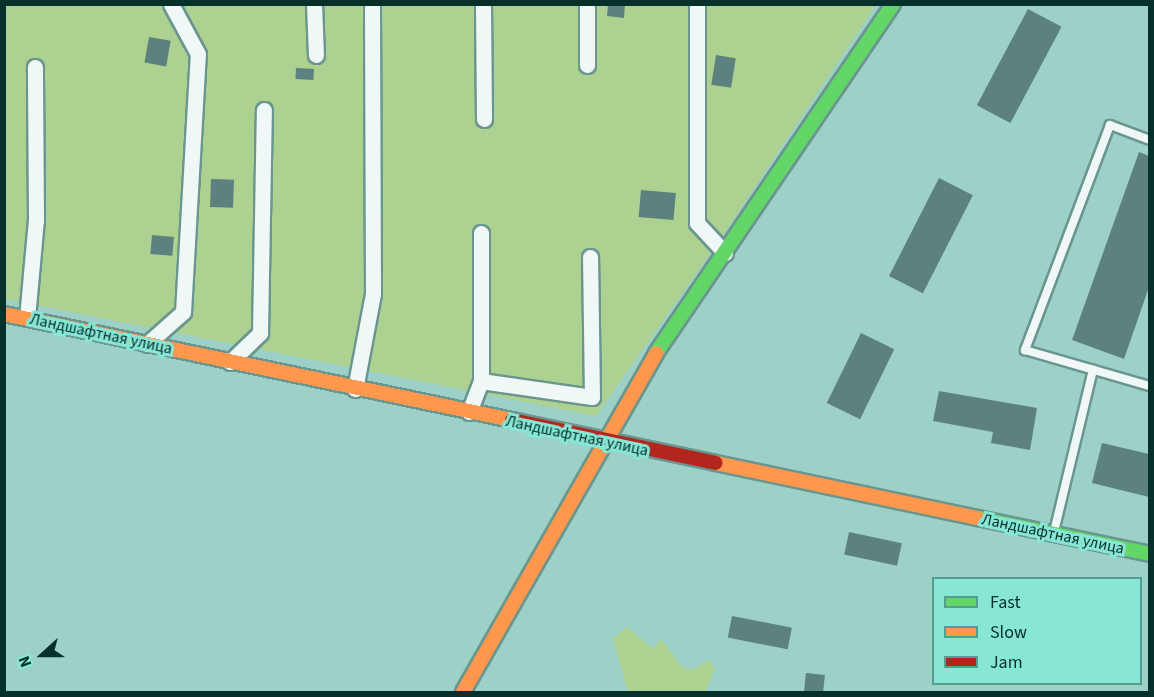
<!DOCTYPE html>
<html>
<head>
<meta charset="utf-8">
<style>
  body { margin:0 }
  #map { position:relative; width:1154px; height:697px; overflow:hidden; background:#9dd0c7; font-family:"Source Sans 3",sans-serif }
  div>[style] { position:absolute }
  .green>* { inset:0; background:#acd191 }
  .building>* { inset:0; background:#5c817e; transform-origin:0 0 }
  .roads { filter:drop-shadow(2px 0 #6a968f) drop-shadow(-2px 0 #6a968f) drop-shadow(0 2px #6a968f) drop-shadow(0 -2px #6a968f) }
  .lane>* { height:8px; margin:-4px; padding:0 4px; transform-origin:4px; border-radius:4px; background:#f0f8f7 }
  .street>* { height:15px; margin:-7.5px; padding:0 7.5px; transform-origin:7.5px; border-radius:7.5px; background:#f0f8f7 }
  .fast>* { height:14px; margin:-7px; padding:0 7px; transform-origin:7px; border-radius:7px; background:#63d668 }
  .slow>* { height:14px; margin:-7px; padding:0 7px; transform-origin:7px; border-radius:7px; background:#ff974d }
  .jam>* { height:14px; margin:-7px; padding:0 7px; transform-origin:7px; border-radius:7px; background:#b3261e }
  span { translate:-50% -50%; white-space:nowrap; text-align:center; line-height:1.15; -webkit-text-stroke:6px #87e6d4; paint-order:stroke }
  .street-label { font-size:16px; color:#05312a }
  .frame { position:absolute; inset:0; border:6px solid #05312a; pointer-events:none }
  .legend { position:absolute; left:932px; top:577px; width:210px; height:108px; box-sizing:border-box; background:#87e6d4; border:2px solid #539e90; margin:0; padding:8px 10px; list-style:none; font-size:18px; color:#05312a }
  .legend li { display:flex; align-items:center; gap:12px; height:30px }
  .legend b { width:30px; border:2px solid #539e90 }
  .north { position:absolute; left:12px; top:625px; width:60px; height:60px; -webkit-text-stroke:4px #87e6d4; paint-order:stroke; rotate:249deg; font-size:16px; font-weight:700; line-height:24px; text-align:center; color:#05312a }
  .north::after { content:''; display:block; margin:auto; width:21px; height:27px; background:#05312a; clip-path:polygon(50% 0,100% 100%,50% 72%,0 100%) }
</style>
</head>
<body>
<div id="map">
  <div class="green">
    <i style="clip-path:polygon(4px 5px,876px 5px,721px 238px,596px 416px,5px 299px)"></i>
    <i style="clip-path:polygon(627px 627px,653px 649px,661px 639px,682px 667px,693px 670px,709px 660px,715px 669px,705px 692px,628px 692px,613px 639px)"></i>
  </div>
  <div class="building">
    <i style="clip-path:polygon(608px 4px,625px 4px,624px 18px,607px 16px)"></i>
    <i style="left:1028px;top:9px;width:38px;height:109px;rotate:28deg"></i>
    <i style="left:149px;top:37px;width:22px;height:26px;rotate:10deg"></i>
    <i style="left:716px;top:55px;width:20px;height:30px;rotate:9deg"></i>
    <i style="left:296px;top:68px;width:18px;height:11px;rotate:3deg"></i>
    <i style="clip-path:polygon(1139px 152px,1149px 156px,1149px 287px,1124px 359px,1072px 340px)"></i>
    <i style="left:939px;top:178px;width:38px;height:110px;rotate:27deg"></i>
    <i style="left:211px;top:179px;width:23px;height:28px;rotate:2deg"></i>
    <i style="left:641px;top:190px;width:35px;height:27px;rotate:5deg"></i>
    <i style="left:152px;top:235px;width:22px;height:19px;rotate:5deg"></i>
    <i style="left:861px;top:333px;width:37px;height:78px;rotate:26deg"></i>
    <i style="clip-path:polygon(939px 391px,1037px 408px,1030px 450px,991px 443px,993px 432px,933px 421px)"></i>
    <i style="clip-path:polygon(1102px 443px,1149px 454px,1149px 497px,1092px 483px)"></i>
    <i style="left:849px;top:532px;width:54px;height:23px;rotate:12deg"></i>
    <i style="left:732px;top:616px;width:61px;height:22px;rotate:11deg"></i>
    <i style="left:806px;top:673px;width:19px;height:20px;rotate:6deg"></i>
  </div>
  <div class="roads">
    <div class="lane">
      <i style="left:1150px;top:140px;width:43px;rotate:-159.4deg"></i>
      <i style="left:1110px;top:125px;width:241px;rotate:110.7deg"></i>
      <i style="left:1025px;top:350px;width:130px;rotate:16.1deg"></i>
      <i style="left:1054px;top:532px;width:167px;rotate:-76.5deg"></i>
    </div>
    <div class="street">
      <i style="left:314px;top:4px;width:51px;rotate:87.8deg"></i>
      <i style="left:483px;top:4px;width:115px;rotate:89.5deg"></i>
      <i style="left:587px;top:4px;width:61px;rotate:90deg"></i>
      <i style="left:697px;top:4px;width:219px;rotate:90deg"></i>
      <i style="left:697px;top:223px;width:41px;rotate:47deg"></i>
      <i style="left:27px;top:318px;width:98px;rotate:-84.8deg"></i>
      <i style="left:36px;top:220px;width:153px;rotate:-90.4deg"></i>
      <i style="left:147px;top:344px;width:48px;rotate:-41.6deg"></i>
      <i style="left:183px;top:312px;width:258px;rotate:-86.7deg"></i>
      <i style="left:198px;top:54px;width:57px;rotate:-118.4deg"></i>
      <i style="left:230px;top:362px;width:42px;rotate:-44deg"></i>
      <i style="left:260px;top:333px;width:223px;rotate:-89deg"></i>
      <i style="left:481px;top:381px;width:112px;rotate:8.2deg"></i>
      <i style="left:592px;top:397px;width:140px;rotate:-90.8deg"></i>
      <i style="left:355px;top:389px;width:97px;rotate:-79.3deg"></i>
      <i style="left:373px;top:294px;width:290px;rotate:-90.2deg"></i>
      <i style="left:469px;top:412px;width:33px;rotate:-69deg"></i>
      <i style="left:481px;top:381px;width:148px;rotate:-90deg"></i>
    </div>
    <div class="fast">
      <i style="left:656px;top:353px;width:422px;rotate:-55.8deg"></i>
      <i style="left:978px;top:518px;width:176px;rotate:11.8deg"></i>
    </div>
    <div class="slow">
      <i style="left:4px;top:314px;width:519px;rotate:11.79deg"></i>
      <i style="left:716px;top:463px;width:268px;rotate:11.9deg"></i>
      <i style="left:463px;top:692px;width:390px;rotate:-60.3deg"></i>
    </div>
    <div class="jam">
      <i style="left:512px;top:420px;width:208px;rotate:11.9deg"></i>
    </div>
  </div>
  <div class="street-label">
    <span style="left:101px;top:334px;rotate:12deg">Ландшафтная улица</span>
    <span style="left:577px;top:436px;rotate:12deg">Ландшафтная улица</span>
    <span style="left:1053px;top:534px;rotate:12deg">Ландшафтная улица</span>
  </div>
  <div class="frame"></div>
  <ul class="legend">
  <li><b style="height:8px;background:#63d668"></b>Fast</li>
  <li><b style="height:8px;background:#ff974d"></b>Slow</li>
  <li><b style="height:8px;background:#b3261e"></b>Jam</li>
  </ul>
  <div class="north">N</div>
</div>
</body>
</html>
